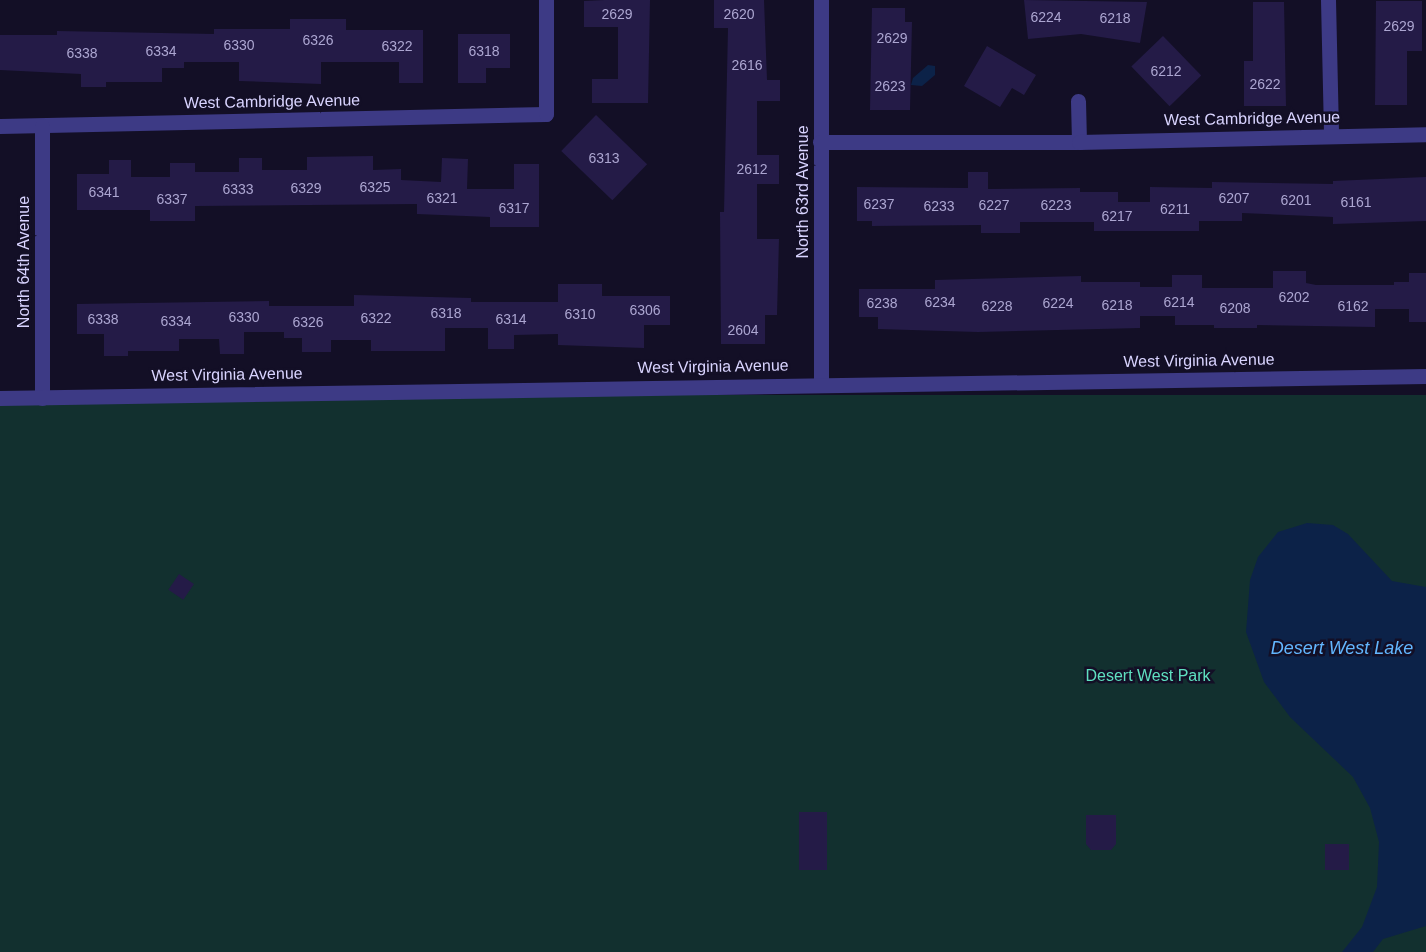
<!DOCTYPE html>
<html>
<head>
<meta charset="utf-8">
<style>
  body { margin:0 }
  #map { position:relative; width:1426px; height:952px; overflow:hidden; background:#130f26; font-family:Arial,sans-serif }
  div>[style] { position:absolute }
  .green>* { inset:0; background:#12302f; transform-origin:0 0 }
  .water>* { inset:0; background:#0c2248 }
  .building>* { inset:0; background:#241b47; transform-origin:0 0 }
  .minor>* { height:15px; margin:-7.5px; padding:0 7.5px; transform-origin:7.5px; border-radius:7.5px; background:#3d3a85 }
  span { translate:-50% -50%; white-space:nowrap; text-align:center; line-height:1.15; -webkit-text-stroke:5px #130f26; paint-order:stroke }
  .number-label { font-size:14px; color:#aca6d1 }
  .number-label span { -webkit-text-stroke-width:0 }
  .street-label { font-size:16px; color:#d9d4ff }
  .park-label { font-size:16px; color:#5fe0c0 }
  .water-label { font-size:18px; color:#62b6ff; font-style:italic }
</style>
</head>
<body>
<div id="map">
  <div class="green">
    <i style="left:1426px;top:395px;width:557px;height:1426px;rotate:90deg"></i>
  </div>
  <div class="water">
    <i style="clip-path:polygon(928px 65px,935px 66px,935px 75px,922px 86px,911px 85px,913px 78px)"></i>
    <i style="clip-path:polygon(1307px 523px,1333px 525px,1348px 534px,1392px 581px,1426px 587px,1426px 926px,1383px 939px,1373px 952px,1342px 952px,1362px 927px,1377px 887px,1379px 842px,1370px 808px,1353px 777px,1290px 717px,1264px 682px,1246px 632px,1250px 580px,1258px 557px,1278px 532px)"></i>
  </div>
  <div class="building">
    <i style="clip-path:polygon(605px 0,650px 0,648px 103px,592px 103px,592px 79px,618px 79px,618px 27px,584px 27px,584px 1px)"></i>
    <i style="clip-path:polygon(714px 0,764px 0,767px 80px,780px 80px,780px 101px,757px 101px,757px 155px,779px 155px,779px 184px,757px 184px,757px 239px,779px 239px,777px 315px,765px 315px,765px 344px,721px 344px,720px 212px,724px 212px,728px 28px,714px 28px)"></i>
    <i style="clip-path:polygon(1024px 0,1147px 2px,1140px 43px,1081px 34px,1028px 39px)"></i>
    <i style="clip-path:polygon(1376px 1px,1422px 1px,1422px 51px,1407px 51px,1407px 105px,1375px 105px)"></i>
    <i style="clip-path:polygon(1253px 2px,1284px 2px,1286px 106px,1244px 106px,1244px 61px,1253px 61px)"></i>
    <i style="clip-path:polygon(872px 8px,905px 8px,905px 22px,912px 22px,910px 110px,870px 110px)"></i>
    <i style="clip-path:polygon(290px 19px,346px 19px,346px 30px,423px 30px,423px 83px,399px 83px,399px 62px,321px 62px,321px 84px,239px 81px,239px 62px,184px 62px,184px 68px,162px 68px,162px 82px,106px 82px,106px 87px,81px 87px,81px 74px,0 70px,0 35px,57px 35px,57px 31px,214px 34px,214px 29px,290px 29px)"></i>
    <i style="clip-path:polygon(458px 34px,510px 34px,510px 68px,486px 68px,486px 83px,458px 83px)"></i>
    <i style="left:1163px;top:36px;width:55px;height:44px;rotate:46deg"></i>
    <i style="clip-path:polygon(987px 46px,1036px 75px,1024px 95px,1012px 88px,1000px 107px,964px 86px)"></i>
    <i style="left:596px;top:115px;width:71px;height:50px;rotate:44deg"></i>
    <i style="clip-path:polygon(373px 156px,373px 170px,401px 169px,401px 180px,441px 182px,442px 158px,468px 159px,467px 189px,514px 189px,514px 164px,539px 164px,539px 227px,490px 227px,490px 217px,417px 214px,417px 204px,195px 206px,195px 221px,150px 221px,150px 210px,77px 210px,77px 174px,109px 174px,109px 160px,131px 160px,131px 177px,170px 177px,170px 163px,195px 163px,195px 172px,239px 172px,239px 158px,262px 158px,262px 170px,307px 170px,307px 157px)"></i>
    <i style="clip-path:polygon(968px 172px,988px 172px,988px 189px,1080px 188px,1080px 192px,1118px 192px,1118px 202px,1150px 202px,1150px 187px,1212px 188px,1212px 182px,1333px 184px,1333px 181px,1426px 177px,1426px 221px,1333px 224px,1333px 217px,1242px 213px,1242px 221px,1199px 221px,1199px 231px,1094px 231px,1094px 222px,1020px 222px,1020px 233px,981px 233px,981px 225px,872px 226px,872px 221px,857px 221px,857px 187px,968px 188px)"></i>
    <i style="clip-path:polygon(1273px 271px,1306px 271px,1306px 283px,1316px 285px,1394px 285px,1394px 282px,1409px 282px,1409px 273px,1426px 273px,1426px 322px,1409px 322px,1409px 309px,1375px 309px,1375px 327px,1257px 325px,1257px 328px,1214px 328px,1214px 325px,1175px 325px,1175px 316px,1140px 316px,1140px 328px,978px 332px,878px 329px,878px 317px,859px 317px,859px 289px,935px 289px,935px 280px,1081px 276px,1081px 282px,1140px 282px,1140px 287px,1172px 287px,1172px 275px,1202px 275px,1202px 288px,1273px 288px)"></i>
    <i style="clip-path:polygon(558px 284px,602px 284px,602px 296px,670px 296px,670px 325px,644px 325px,644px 348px,558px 345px,558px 334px,514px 335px,514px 349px,488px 349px,488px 328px,445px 328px,445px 351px,371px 351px,371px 340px,331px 340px,331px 352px,302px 352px,302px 338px,284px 338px,284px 332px,244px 332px,244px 354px,220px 354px,219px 339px,179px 339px,179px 351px,128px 351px,128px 356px,104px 356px,104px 334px,77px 334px,77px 304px,269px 301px,269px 306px,354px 306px,354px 295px,471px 298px,471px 302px,558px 302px)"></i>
    <i style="left:179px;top:574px;width:18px;height:19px;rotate:34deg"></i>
    <i style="left:799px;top:812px;width:28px;height:58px"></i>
    <i style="clip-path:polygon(1086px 815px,1116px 815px,1116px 844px,1111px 850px,1091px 850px,1086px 844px)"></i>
    <i style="left:1325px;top:844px;width:24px;height:26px"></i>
  </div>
  <div class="minor">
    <i style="left:821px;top:0;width:383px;rotate:90deg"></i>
    <i style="left:1328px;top:0;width:135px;rotate:88.7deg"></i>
    <i style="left:1078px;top:101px;width:41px;rotate:88.6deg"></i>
    <i style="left:0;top:126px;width:546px;rotate:-1.26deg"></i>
    <i style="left:546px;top:114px;width:114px;rotate:-90deg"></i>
    <i style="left:42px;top:126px;width:272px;rotate:90deg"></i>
    <i style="left:820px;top:142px;width:259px"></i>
    <i style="left:1079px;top:142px;width:347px;rotate:-1.3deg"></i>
    <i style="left:0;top:398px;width:1426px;rotate:-0.88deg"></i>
  </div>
  <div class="number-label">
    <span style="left:617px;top:14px">2629</span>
    <span style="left:739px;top:14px">2620</span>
    <span style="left:1046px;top:17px">6224</span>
    <span style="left:1115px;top:18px">6218</span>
    <span style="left:1399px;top:26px">2629</span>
    <span style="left:892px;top:38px">2629</span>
    <span style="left:318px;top:40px">6326</span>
    <span style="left:239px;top:45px">6330</span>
    <span style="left:397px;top:46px">6322</span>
    <span style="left:161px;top:51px">6334</span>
    <span style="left:484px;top:51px">6318</span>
    <span style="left:82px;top:53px">6338</span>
    <span style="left:747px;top:65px">2616</span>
    <span style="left:1166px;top:71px">6212</span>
    <span style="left:1265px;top:84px">2622</span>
    <span style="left:890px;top:86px">2623</span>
    <span style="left:604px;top:158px">6313</span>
    <span style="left:752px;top:169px">2612</span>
    <span style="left:375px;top:187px">6325</span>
    <span style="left:306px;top:188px">6329</span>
    <span style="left:238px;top:189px">6333</span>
    <span style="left:104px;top:192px">6341</span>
    <span style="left:442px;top:198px">6321</span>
    <span style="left:1234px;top:198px">6207</span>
    <span style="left:172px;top:199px">6337</span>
    <span style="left:1296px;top:200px">6201</span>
    <span style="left:1356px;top:202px">6161</span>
    <span style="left:879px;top:204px">6237</span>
    <span style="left:994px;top:205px">6227</span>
    <span style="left:1056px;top:205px">6223</span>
    <span style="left:939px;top:206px">6233</span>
    <span style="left:514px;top:208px">6317</span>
    <span style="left:1175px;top:209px">6211</span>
    <span style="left:1117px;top:216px">6217</span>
    <span style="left:1294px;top:297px">6202</span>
    <span style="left:940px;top:302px">6234</span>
    <span style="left:1179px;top:302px">6214</span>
    <span style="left:882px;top:303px">6238</span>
    <span style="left:1058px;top:303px">6224</span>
    <span style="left:1117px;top:305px">6218</span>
    <span style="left:997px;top:306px">6228</span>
    <span style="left:1353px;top:306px">6162</span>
    <span style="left:1235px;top:308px">6208</span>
    <span style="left:645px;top:310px">6306</span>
    <span style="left:446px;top:313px">6318</span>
    <span style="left:580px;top:314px">6310</span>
    <span style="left:244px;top:317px">6330</span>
    <span style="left:376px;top:318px">6322</span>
    <span style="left:103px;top:319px">6338</span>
    <span style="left:511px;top:319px">6314</span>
    <span style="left:176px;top:321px">6334</span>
    <span style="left:308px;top:322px">6326</span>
    <span style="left:743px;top:330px">2604</span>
  </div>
  <div class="street-label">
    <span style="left:272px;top:102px;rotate:-1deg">West Cambridge Avenue</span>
    <span style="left:1252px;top:119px;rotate:-1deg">West Cambridge Avenue</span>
    <span style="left:803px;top:192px;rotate:-90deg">North 63rd Avenue</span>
    <span style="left:24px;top:262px;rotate:-90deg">North 64th Avenue</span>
    <span style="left:1199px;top:361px;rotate:-1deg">West Virginia Avenue</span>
    <span style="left:713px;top:367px;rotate:-1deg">West Virginia Avenue</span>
    <span style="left:227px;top:375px;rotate:-1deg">West Virginia Avenue</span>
  </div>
  <div class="park-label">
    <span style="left:1148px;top:676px">Desert West Park</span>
  </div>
  <div class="water-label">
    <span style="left:1342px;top:648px">Desert West Lake</span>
  </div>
</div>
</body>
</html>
